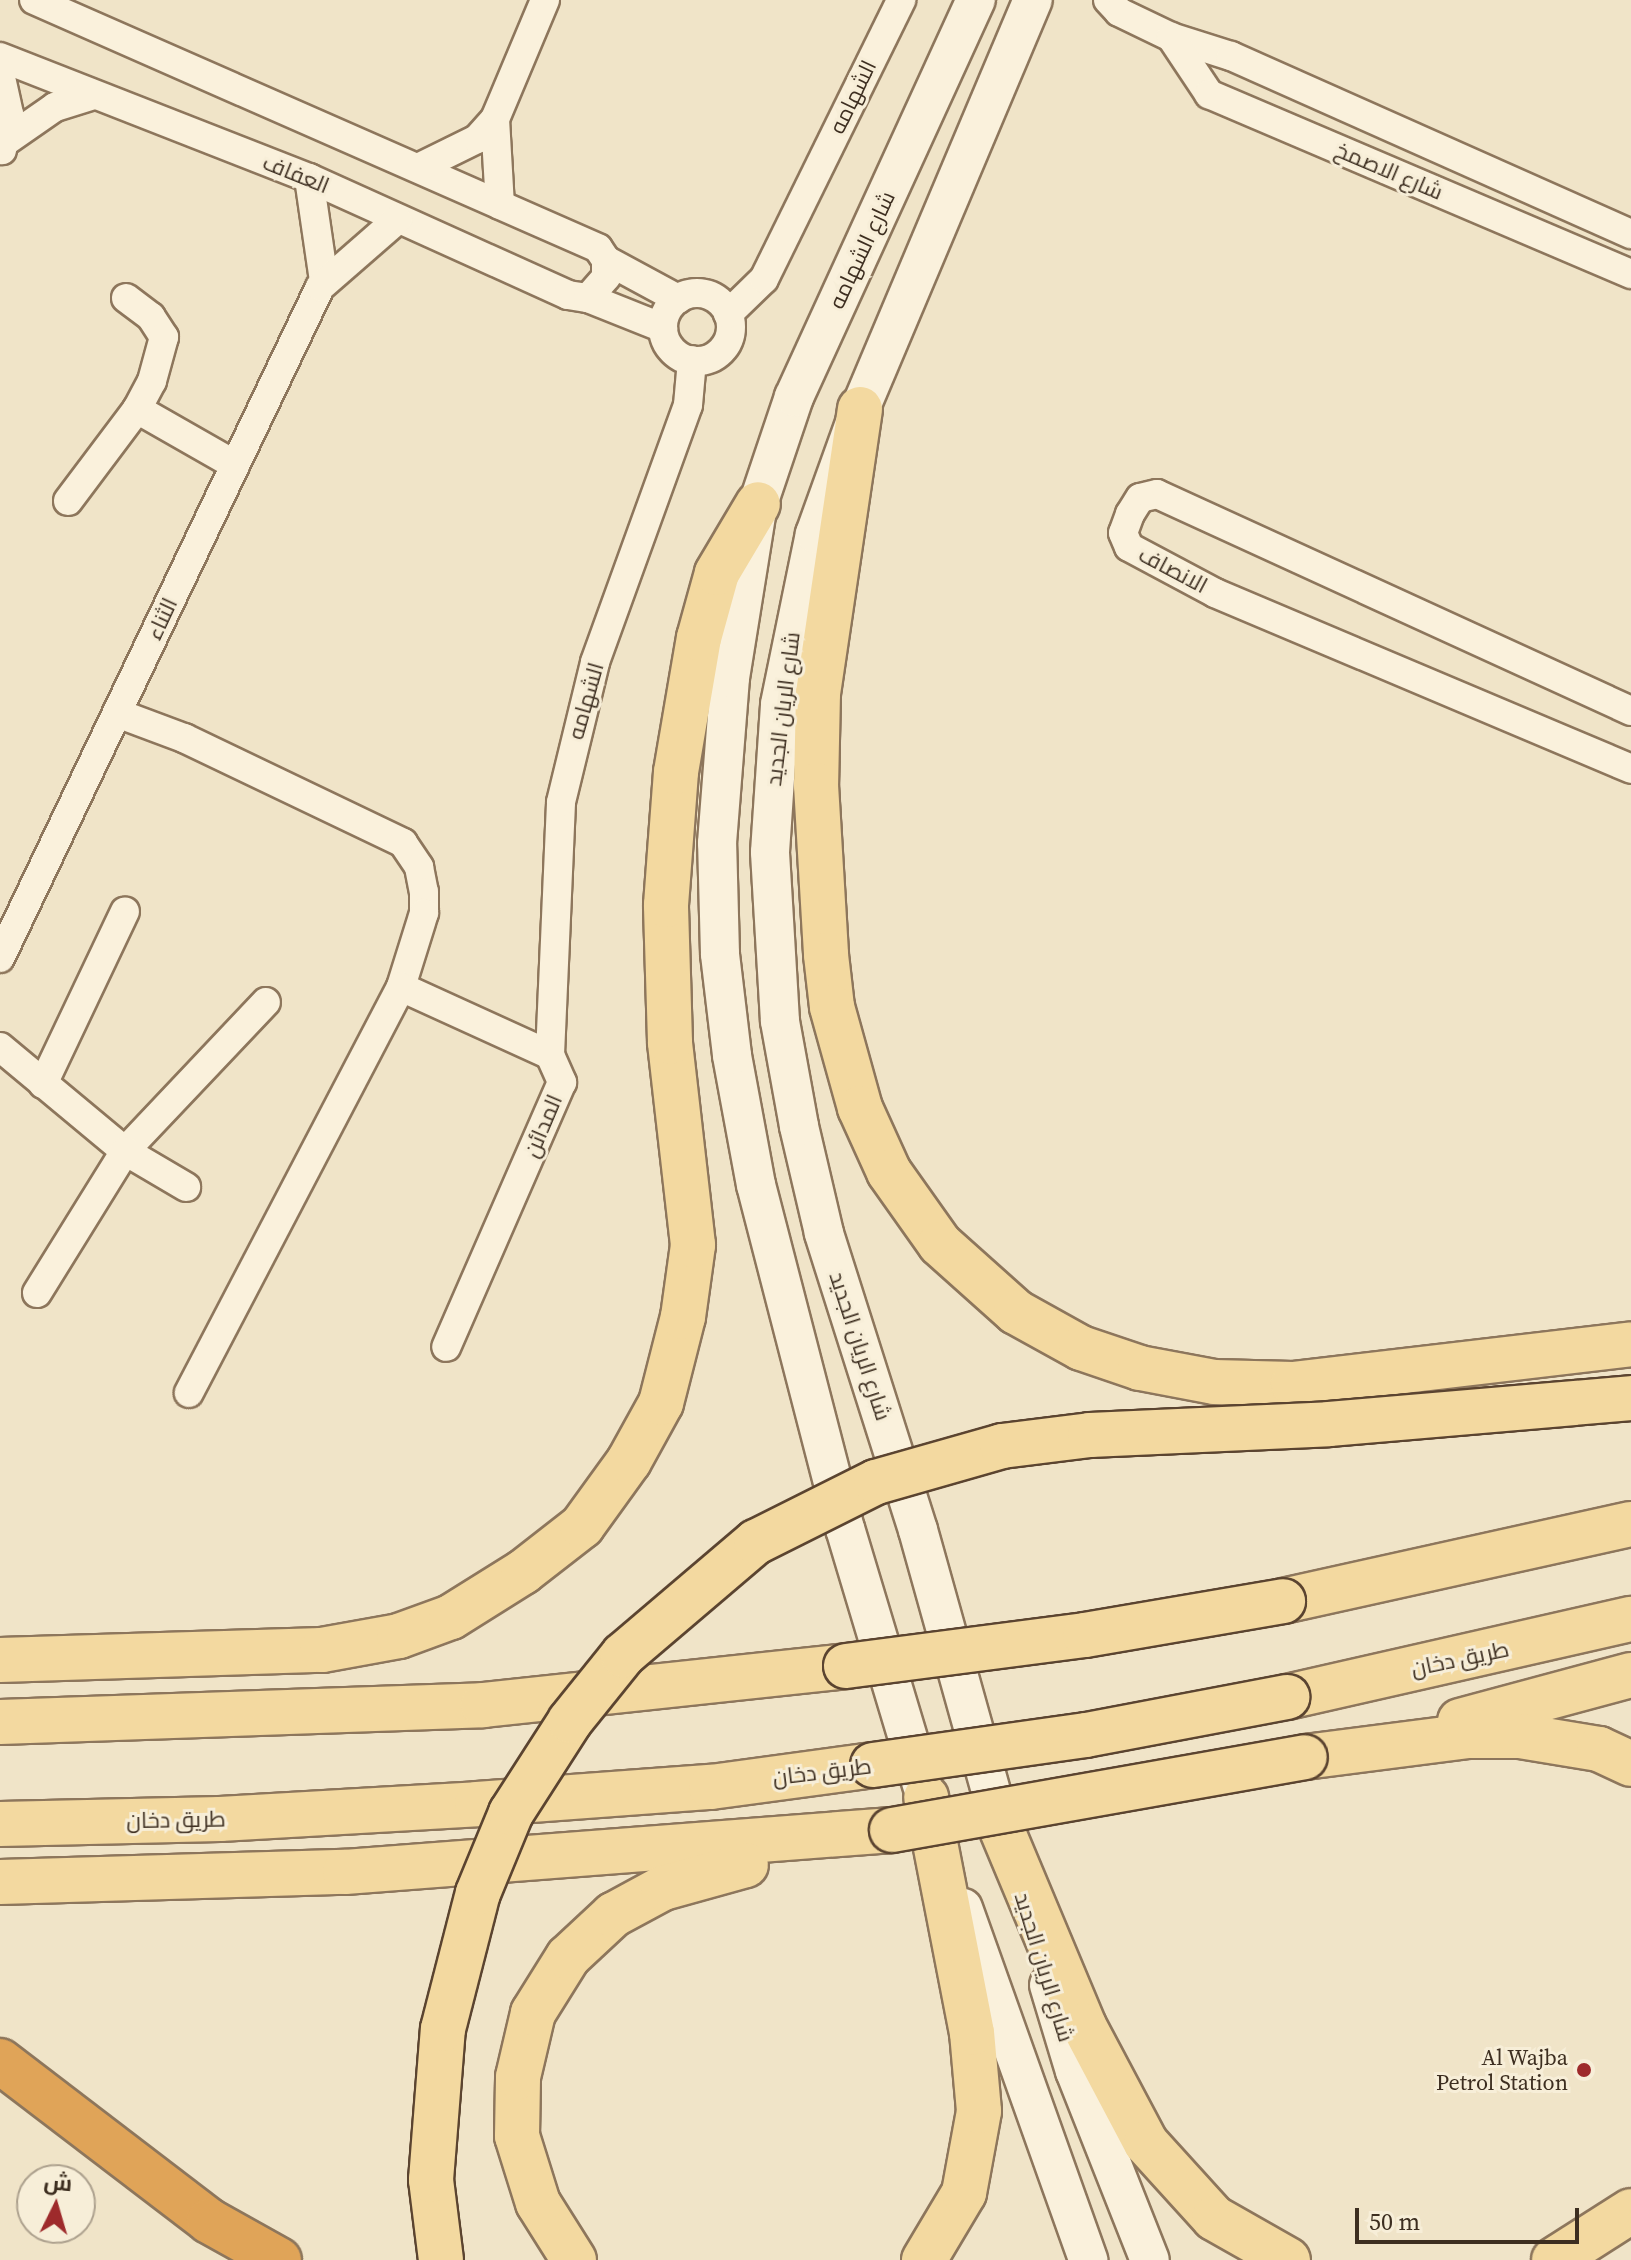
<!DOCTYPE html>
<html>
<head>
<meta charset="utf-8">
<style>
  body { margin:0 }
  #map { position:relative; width:1631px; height:2260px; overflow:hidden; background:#f0e4c8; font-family:"Source Serif 4",Cairo,serif }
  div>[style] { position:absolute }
  .roads { filter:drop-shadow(2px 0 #8d765c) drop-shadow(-2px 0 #8d765c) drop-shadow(0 2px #8d765c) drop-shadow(0 -2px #8d765c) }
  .street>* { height:28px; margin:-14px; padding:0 14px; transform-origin:14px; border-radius:14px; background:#faf1dc }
  .street>.ring { margin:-14px; padding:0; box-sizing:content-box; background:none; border:28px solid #faf1dc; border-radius:50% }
  .secondary>* { height:38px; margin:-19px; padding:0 19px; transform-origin:19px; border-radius:19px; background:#faf1dc }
  .primary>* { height:44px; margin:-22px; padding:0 22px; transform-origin:22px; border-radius:22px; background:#f3d9a0 }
  .highway>* { height:44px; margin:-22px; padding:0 22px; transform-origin:22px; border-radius:22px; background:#e0a458 }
  .bridges { filter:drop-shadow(2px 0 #5b4430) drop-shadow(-2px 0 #5b4430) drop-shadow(0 2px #5b4430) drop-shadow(0 -2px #5b4430) }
  .primary-bridge>* { height:44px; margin:-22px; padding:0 22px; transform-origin:22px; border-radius:22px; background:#f3d9a0 }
  .dots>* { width:22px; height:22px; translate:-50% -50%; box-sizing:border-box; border:4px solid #f7eed8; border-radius:50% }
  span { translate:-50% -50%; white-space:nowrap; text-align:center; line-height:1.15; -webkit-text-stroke:6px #f7eed8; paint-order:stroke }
  .street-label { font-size:22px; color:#3d2e20 }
  .poi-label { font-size:22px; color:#3d2e20 }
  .right { translate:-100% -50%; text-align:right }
  .north { position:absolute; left:16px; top:2164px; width:80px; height:80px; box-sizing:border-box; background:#f7eed8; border:2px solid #ada18e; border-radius:50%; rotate:5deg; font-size:22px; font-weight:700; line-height:32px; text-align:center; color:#3d2e20 }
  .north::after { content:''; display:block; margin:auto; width:28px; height:36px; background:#9e2a2b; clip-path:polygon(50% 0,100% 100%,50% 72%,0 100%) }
  .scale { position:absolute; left:1355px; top:2208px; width:224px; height:36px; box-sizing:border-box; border:4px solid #3d2e20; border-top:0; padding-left:10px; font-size:24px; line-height:28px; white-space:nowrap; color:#3d2e20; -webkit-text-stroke:6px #f7eed8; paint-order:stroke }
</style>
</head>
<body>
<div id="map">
  <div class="roads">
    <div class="street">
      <i style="left:1108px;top:0;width:16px;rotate:47deg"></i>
      <i style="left:1119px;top:12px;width:58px;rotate:25.7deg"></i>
      <i style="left:1171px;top:37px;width:63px;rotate:17.6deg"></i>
      <i style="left:1231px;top:56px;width:438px;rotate:24deg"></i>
      <i style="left:1171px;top:37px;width:69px;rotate:56.3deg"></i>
      <i style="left:1209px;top:94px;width:459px;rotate:23.1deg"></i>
      <i style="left:0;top:57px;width:332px;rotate:21.4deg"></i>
      <i style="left:309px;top:178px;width:284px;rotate:24.3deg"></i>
      <i style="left:568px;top:295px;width:20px;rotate:9deg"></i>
      <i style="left:588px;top:298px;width:28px;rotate:-49deg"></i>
      <i style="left:606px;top:277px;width:17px;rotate:-90deg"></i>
      <i style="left:606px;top:260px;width:14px;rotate:-124deg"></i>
      <i style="left:598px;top:248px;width:616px;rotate:-156.26deg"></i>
      <i style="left:0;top:73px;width:42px;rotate:77.6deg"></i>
      <i style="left:9px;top:114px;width:37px;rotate:101deg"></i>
      <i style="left:495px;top:119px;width:86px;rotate:86.7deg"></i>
      <i style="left:6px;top:141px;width:60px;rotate:-34.8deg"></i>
      <i style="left:55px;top:107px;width:41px;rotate:-17.1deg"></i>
      <i style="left:420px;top:167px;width:64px;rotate:-26.2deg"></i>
      <i style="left:477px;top:139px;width:27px;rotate:-48deg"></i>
      <i style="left:495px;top:119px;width:129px;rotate:-67.2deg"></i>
      <i style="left:309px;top:178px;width:104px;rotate:81.7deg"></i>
      <i style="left:606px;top:260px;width:82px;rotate:28.4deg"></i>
      <i class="ring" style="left:663px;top:293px;width:40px;height:40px"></i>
      <i style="left:126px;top:298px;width:31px;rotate:37deg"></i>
      <i style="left:151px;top:317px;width:24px;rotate:57deg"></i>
      <i style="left:164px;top:337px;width:46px;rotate:105.3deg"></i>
      <i style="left:152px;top:381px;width:32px;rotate:118deg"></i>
      <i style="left:137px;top:409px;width:113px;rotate:29.7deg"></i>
      <i style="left:588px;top:298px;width:81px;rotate:21.8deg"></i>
      <i style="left:728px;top:314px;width:50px;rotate:-44.2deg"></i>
      <i style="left:764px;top:279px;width:311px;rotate:-63.8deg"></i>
      <i style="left:68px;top:501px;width:115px;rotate:-53.1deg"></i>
      <i style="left:1631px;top:711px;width:521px;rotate:-155.4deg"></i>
      <i style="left:1157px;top:494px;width:17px;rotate:167deg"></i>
      <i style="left:1140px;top:498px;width:19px;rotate:122deg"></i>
      <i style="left:1130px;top:514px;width:20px;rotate:110deg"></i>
      <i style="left:1123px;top:533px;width:15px;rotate:67deg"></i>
      <i style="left:1129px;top:547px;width:98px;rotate:28.1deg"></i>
      <i style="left:1215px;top:593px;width:452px;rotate:22.9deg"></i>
      <i style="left:117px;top:713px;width:72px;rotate:20.5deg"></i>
      <i style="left:184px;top:738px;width:243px;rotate:25.6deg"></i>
      <i style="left:403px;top:843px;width:29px;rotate:56deg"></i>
      <i style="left:419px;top:867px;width:25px;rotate:79deg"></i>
      <i style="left:424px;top:892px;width:21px;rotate:90deg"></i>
      <i style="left:424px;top:913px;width:77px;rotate:107.3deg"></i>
      <i style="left:401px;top:987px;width:458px;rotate:117.6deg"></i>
      <i style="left:0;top:958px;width:743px;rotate:-64.5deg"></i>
      <i style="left:320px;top:287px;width:103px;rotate:-41.1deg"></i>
      <i style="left:401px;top:987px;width:164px;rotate:24.5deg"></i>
      <i style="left:550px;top:1055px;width:30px;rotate:66deg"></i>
      <i style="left:562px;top:1082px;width:289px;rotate:113.6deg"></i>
      <i style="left:0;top:1047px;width:163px;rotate:39.8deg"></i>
      <i style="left:125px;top:1151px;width:205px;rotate:-46.6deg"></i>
      <i style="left:550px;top:1055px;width:253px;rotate:-87.5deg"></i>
      <i style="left:561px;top:802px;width:144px;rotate:-76.3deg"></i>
      <i style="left:595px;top:662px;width:273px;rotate:-70.1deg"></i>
      <i style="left:688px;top:405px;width:45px;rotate:-84.9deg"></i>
      <i style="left:43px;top:1084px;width:191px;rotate:-64.6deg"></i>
      <i style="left:37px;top:1293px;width:167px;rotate:-58.2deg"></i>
      <i style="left:125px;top:1151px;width:71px;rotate:30.5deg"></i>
    </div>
    <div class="secondary">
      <i style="left:922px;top:1785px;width:267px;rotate:-106.7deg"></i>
      <i style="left:845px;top:1529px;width:355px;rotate:-104.5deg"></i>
      <i style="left:756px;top:1185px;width:132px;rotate:-100.5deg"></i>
      <i style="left:732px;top:1055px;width:102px;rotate:-96.8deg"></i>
      <i style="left:720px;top:954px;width:111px;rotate:-91.5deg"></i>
      <i style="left:717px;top:843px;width:166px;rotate:-85.5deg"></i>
      <i style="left:730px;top:678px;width:176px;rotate:-80.9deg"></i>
      <i style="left:758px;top:504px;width:113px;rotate:-71.4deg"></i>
      <i style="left:794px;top:397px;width:437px;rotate:-65.4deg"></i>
      <i style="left:1004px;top:1838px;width:320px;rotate:-105.6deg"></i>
      <i style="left:918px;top:1530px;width:312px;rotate:-107.6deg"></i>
      <i style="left:824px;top:1233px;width:110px;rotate:-103.2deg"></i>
      <i style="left:799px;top:1126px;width:107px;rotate:-100.3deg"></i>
      <i style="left:780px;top:1021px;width:169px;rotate:-93.4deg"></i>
      <i style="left:770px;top:852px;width:148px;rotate:-86.1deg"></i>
      <i style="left:780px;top:704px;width:174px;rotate:-78.4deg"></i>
      <i style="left:815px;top:534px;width:133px;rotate:-70.2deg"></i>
      <i style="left:860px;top:409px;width:444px;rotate:-67.1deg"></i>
      <i style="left:963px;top:1908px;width:374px;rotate:70.4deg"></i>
      <i style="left:1049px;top:1985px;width:90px;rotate:73.2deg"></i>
      <i style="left:1075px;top:2071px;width:203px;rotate:68.4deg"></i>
    </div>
    <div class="primary">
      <i style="left:860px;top:409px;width:287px;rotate:98.4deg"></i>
      <i style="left:818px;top:693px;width:92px;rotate:91.2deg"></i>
      <i style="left:816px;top:785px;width:170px;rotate:86.6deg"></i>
      <i style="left:826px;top:955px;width:52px;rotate:83.4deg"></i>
      <i style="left:832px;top:1007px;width:105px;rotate:74.5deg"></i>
      <i style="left:860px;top:1108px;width:70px;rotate:65.6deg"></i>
      <i style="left:889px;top:1172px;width:88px;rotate:54.7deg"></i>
      <i style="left:940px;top:1244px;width:102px;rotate:41.8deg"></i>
      <i style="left:1016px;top:1312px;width:74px;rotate:29deg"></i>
      <i style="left:1081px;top:1348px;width:62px;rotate:18.7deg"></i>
      <i style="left:1140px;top:1368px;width:75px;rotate:10.7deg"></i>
      <i style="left:1214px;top:1382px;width:79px;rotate:1.5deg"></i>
      <i style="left:1293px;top:1384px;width:340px;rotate:-6.7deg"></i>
      <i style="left:1283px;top:1601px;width:356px;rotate:-12.5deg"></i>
      <i style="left:0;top:1660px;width:322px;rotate:-1.8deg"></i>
      <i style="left:322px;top:1650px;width:78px;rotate:-10.3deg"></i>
      <i style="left:399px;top:1636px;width:55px;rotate:-20.1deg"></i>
      <i style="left:451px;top:1617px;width:85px;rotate:-32deg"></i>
      <i style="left:523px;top:1572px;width:75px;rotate:-37.9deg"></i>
      <i style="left:582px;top:1526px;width:80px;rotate:-54.1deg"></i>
      <i style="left:629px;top:1461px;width:66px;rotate:-61.1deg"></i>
      <i style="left:661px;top:1403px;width:89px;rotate:-75.7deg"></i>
      <i style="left:683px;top:1317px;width:73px;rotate:-82.1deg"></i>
      <i style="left:693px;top:1245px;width:204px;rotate:-96.5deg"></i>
      <i style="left:670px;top:1042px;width:137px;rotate:-91.7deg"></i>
      <i style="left:666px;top:905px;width:133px;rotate:-85.7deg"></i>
      <i style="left:676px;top:772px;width:136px;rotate:-80.3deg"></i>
      <i style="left:699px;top:638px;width:67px;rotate:-74.5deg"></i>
      <i style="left:717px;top:573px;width:80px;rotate:-59.3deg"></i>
      <i style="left:1287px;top:1697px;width:353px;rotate:-12.8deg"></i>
      <i style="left:1460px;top:1721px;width:177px;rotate:-15.1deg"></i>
      <i style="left:0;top:1722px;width:483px;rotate:-2deg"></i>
      <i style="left:483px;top:1705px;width:365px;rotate:-6.1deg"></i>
      <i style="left:1305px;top:1757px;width:165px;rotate:-7.3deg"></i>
      <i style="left:1469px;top:1736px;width:51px"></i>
      <i style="left:1520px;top:1736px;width:80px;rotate:9.3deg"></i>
      <i style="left:1599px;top:1749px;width:35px;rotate:25deg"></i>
      <i style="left:0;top:1824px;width:220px;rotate:-1.3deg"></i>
      <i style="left:220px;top:1819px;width:257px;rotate:-3.3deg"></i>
      <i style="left:477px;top:1804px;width:235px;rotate:-4.2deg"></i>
      <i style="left:711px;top:1787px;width:163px;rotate:-7.7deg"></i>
      <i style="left:1002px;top:1830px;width:212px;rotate:67.3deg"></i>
      <i style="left:1084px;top:2026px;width:132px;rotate:62.1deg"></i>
      <i style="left:1146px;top:2143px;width:101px;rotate:47.8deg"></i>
      <i style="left:1214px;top:2218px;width:85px;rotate:29.6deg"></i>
      <i style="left:0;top:1882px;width:345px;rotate:-1.7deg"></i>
      <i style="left:345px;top:1872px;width:549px;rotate:-4.39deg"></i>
      <i style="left:574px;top:2260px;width:67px;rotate:-122.3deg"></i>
      <i style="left:538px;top:2203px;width:70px;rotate:-107.4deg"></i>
      <i style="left:517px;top:2136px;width:59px;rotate:-89deg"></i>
      <i style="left:518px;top:2077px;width:66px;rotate:-76.8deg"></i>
      <i style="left:533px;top:2013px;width:66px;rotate:-58deg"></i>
      <i style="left:568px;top:1957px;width:62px;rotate:-43deg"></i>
      <i style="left:613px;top:1915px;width:57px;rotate:-28.4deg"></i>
      <i style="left:663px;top:1888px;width:86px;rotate:-15.5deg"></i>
      <i style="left:924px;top:2260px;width:78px;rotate:-59.2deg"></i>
      <i style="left:964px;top:2193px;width:83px;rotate:-79.6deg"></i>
      <i style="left:979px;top:2111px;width:78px;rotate:-95.1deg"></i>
      <i style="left:972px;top:2033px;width:240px;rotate:-101deg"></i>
      <i style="left:1554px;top:2260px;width:91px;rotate:-32.5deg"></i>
    </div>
    <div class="highway">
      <i style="left:0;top:2061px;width:263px;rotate:37.4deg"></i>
      <i style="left:209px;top:2221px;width:80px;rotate:29.1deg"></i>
    </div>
  </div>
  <div class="bridges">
    <div class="primary-bridge">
      <i style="left:846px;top:1666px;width:241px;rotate:-7.4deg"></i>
      <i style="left:1085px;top:1635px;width:201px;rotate:-9.7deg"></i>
      <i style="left:873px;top:1765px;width:215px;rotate:-8deg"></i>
      <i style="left:1086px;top:1735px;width:205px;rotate:-10.7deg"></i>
      <i style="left:892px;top:1830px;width:419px;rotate:-10deg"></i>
      <i style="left:441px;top:2260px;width:81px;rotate:-97.1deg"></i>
      <i style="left:431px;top:2180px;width:151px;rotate:-85.5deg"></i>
      <i style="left:443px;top:2029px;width:140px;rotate:-75.6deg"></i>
      <i style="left:478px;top:1893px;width:87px;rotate:-67.6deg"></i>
      <i style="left:511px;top:1813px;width:109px;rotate:-57.3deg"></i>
      <i style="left:570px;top:1721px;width:85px;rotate:-51.2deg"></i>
      <i style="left:623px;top:1655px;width:175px;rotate:-40.4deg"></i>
      <i style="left:756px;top:1542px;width:134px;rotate:-26.6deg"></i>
      <i style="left:876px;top:1482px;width:131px;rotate:-15.9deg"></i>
      <i style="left:1002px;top:1446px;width:89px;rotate:-7.1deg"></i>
      <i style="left:1090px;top:1435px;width:239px;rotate:-2.6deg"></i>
      <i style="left:1329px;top:1424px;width:303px;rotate:-4.9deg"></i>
    </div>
  </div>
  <div class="dots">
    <i style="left:1584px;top:2070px;background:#9e2a2b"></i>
  </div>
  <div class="street-label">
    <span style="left:853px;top:97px;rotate:-64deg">الشهامه</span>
    <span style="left:1389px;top:171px;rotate:23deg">شارع الاصمخ</span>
    <span style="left:296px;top:174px;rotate:22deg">العفاف</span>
    <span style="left:862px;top:250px;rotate:-65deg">شارع الشهامه</span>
    <span style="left:1173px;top:570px;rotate:28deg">الانصاف</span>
    <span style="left:162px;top:619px;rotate:-65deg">الثناء</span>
    <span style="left:586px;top:701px;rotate:-74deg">الشهامه</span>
    <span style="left:783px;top:709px;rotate:-83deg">شارع الريان الجديد</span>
    <span style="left:543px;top:1126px;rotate:-67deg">المدائن</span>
    <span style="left:860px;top:1346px;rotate:72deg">شارع الريان الجديد</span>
    <span style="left:1460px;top:1659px;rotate:-12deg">طريق دخان</span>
    <span style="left:822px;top:1772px;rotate:-7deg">طريق دخان</span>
    <span style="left:176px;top:1820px;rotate:-1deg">طريق دخان</span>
    <span style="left:1044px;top:1967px;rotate:73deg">شارع الريان الجديد</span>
  </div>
  <div class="poi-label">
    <span class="right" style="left:1568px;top:2070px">Al Wajba<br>Petrol Station</span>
  </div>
  <div class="north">ش</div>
  <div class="scale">50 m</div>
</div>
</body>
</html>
